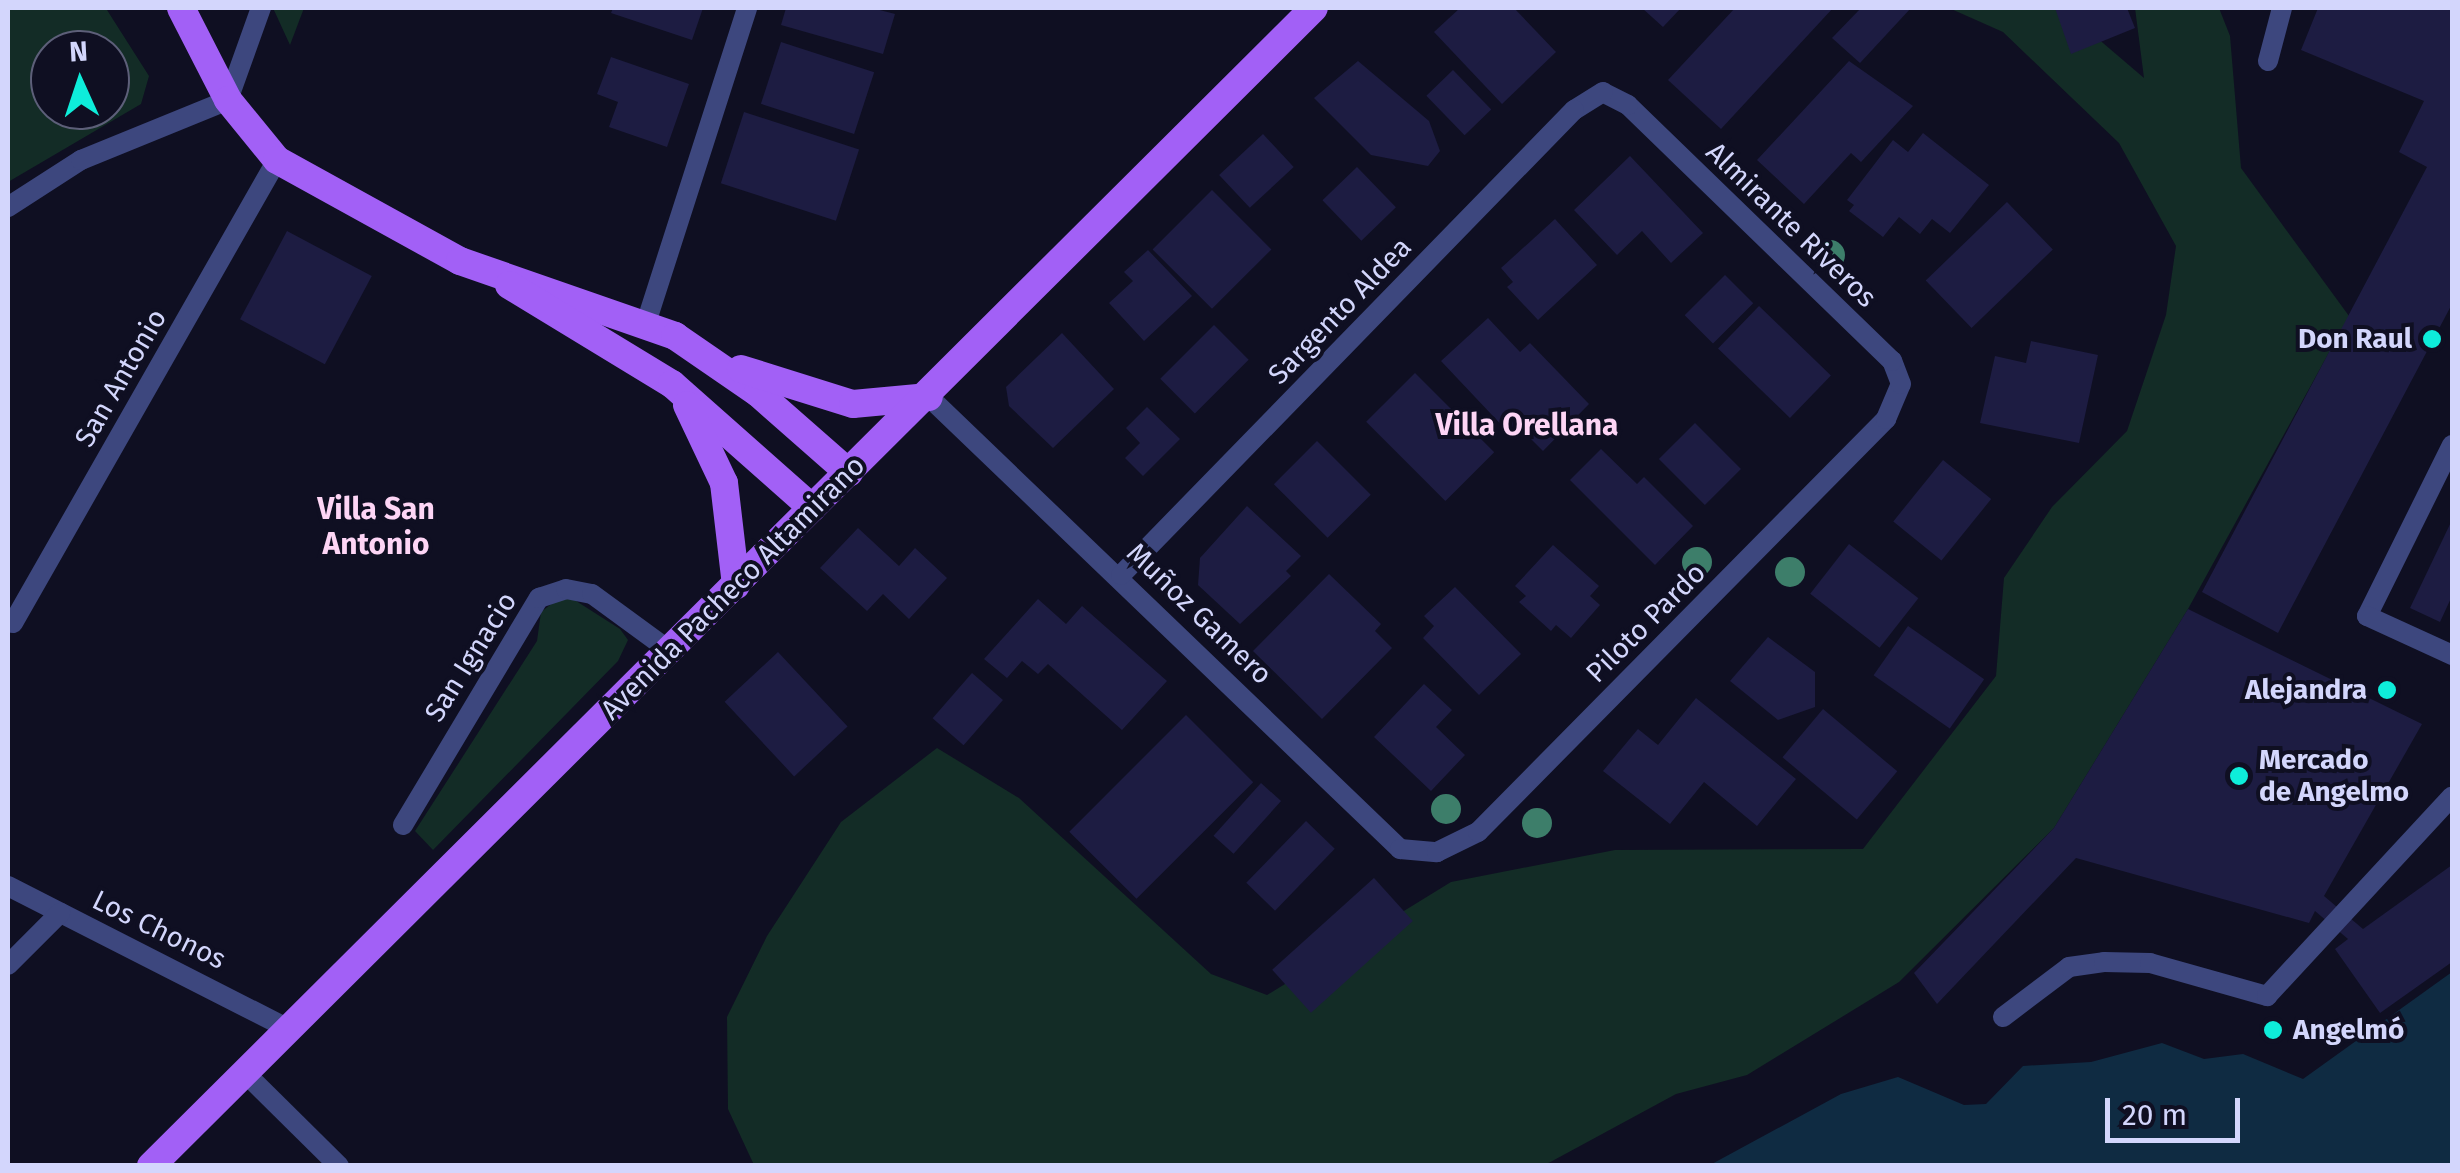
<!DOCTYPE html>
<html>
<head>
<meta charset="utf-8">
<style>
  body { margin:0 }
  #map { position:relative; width:2460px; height:1173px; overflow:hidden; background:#0f0f22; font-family:"Fira Sans",sans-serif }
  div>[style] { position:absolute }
  .green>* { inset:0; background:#132c26 }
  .water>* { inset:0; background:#0f2b42 }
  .building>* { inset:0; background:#1d1c42; transform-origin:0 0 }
  .service>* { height:20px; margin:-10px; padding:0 10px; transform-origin:10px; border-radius:10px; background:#3d477e }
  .minor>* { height:20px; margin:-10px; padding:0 10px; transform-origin:10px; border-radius:10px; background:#3d477e }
  .primary>* { height:28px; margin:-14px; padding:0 14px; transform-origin:14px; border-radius:14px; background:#a260f6 }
  .trees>* { width:30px; height:30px; margin:-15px; border-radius:50%; background:#3d7e6a }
  .dots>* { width:28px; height:28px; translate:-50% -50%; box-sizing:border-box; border:5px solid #0f0f22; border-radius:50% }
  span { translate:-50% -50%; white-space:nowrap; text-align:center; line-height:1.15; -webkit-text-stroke:8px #0f0f22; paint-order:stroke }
  .street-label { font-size:28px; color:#d3d6fc }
  .poi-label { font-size:28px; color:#d3d6fc; font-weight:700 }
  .right { translate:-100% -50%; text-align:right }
  .left { translate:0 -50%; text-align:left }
  .neighbourhood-label { font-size:30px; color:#fdd5f5; font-weight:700 }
  .frame { position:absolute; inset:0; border:10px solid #d3d6fc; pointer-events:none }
  .north { position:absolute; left:30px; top:30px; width:100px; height:100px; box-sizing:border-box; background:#0f0f22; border:2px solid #5d5f79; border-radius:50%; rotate:357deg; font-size:28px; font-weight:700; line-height:40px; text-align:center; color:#d3d6fc }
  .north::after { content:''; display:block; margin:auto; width:35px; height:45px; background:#0eedda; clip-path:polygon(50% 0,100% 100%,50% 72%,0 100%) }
  .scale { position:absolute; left:2105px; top:1098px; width:135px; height:45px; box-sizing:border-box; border:5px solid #d3d6fc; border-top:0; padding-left:12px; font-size:30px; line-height:35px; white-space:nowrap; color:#d3d6fc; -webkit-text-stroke:8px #0f0f22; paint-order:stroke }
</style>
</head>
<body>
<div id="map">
  <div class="green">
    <i style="clip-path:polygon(evenodd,8px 8px,107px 10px,149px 76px,141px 104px,8px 182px,8px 8px,50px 50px,110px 50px,110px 110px,50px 110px,50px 50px)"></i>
    <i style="clip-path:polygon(273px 8px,304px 8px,290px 45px)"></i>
    <i style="clip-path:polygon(1949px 8px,2062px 8px,2144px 78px,2135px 8px,2219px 8px,2230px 36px,2241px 168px,2349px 316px,2188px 609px,2054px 828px,1899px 982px,1747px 1075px,1676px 1094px,1543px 1166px,754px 1165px,728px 1109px,727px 1017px,767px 936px,841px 822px,937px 748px,1019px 798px,1211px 974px,1267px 995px,1451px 882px,1615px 850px,1863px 849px,1996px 676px,2004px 578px,2052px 507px,2127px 431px,2166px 315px,2176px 246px,2119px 143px,2003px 32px)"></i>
    <i style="clip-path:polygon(558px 599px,573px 599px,620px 629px,628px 640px,618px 661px,433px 850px,415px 831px,537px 641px,541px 612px)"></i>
  </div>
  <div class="water">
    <i style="clip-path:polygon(2452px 972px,2452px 1165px,1710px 1165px,1841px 1094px,1898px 1077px,1964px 1105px,1986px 1104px,2023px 1066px,2091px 1062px,2162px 1043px,2204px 1059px,2243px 1054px,2303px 1079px)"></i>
  </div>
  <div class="building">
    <i style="clip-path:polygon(613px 8px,703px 8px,692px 40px,611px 13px)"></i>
    <i style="clip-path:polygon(786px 8px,872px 8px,895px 14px,883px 54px,781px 25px)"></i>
    <i style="clip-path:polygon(1460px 8px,1514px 8px,1556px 52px,1502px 104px,1434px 32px)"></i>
    <i style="clip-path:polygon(1642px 8px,1681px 8px,1663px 27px)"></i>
    <i style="clip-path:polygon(1735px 8px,1833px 8px,1721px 129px,1668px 80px)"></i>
    <i style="clip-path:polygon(1861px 8px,1911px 8px,1860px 63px,1832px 38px)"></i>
    <i style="clip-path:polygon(2055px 8px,2127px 8px,2135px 28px,2071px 54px)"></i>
    <i style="clip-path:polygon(2318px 8px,2452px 8px,2452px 304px,2278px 633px,2202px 592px,2427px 167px,2399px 152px,2424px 101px,2301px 50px)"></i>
    <i style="left:781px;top:42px;width:98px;height:65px;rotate:18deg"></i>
    <i style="clip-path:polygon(611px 57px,689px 84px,667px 147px,609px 127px,618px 102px,597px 94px)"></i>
    <i style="clip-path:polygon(1358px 61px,1429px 121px,1440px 151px,1428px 166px,1371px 155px,1314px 98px)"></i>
    <i style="clip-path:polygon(1849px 61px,1913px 106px,1861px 162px,1851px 153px,1804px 204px,1757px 160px)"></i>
    <i style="left:1453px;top:70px;width:55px;height:37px;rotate:46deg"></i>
    <i style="left:744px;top:112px;width:121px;height:75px;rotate:18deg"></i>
    <i style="clip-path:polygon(1923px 133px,1989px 185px,1950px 233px,1932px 219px,1920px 234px,1899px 217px,1883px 237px,1849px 211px,1854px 205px,1847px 200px,1893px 140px,1908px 152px)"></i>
    <i style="left:1263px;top:134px;width:45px;height:60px;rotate:47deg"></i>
    <i style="clip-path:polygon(1630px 156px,1703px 233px,1671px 263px,1642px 231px,1617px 255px,1574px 210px)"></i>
    <i style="left:1357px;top:167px;width:56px;height:48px;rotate:46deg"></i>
    <i style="left:1212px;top:190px;width:84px;height:84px;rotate:45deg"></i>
    <i style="left:2007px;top:202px;width:66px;height:113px;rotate:46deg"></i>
    <i style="clip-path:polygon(1555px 219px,1597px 265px,1538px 320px,1507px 287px,1513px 282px,1501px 268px)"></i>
    <i style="left:287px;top:231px;width:96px;height:100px;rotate:28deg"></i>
    <i style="clip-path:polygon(1148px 250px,1192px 296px,1144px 341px,1109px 303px,1133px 281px,1124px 272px)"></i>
    <i style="left:1725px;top:275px;width:40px;height:57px;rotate:45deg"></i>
    <i style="left:1759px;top:306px;width:100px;height:59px;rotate:44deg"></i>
    <i style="clip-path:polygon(1488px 318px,1520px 352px,1530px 343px,1589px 404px,1543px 451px,1517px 425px,1508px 432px,1441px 361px)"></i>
    <i style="left:1214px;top:325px;width:49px;height:76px;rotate:45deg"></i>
    <i style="clip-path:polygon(1062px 333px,1114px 389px,1053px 448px,1009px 406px,1006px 387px)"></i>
    <i style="clip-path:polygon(2031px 341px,2098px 355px,2079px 443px,1980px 423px,1995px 356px,2026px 363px)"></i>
    <i style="left:1415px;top:373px;width:112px;height:69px;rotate:45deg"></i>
    <i style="clip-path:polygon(1147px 407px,1180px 439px,1143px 476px,1125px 458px,1140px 443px,1126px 428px)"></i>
    <i style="left:1695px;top:423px;width:65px;height:51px;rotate:45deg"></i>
    <i style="left:1317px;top:441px;width:76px;height:61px;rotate:45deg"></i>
    <i style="clip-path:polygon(1601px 449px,1637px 484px,1644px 477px,1693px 526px,1655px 565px,1570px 480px)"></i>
    <i style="left:1943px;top:460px;width:62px;height:79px;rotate:39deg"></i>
    <i style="clip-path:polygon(1247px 506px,1301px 556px,1286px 571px,1291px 576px,1240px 624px,1198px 585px,1200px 558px)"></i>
    <i style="clip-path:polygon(2452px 520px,2452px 596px,2440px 622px,2410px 608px)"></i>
    <i style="clip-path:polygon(858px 528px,899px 566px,915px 548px,947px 578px,909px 619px,883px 594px,867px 611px,820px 568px)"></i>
    <i style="left:1849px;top:544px;width:88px;height:63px;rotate:38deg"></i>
    <i style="clip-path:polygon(1553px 545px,1599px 586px,1590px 596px,1600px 605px,1571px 638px,1556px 625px,1551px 631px,1519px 602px,1526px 596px,1515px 586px)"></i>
    <i style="clip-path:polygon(1329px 574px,1381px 624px,1375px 631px,1392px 648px,1322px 719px,1253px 651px)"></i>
    <i style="clip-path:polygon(1455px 587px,1521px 654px,1479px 695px,1423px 638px,1434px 626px,1424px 616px)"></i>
    <i style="clip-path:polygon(1038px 599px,1066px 624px,1082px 606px,1167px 681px,1122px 730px,1048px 664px,1038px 674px,1022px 661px,1007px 678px,984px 659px)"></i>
    <i style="clip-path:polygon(2188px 609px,2422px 724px,2324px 896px,2363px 929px,2452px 865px,2452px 962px,2380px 1013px,2335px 949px,2348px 939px,2315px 911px,2309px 923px,2076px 858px,1937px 1004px,1914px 973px,2054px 828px)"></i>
    <i style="left:1908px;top:626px;width:93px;height:60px;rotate:35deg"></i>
    <i style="clip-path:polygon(1768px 637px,1815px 672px,1815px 707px,1778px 720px,1730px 681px)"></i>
    <i style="left:778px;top:652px;width:102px;height:73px;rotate:47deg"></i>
    <i style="left:972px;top:673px;width:41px;height:60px;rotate:41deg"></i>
    <i style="clip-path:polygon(1424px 684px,1452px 710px,1436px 727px,1465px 755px,1431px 791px,1374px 737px)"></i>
    <i style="clip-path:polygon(1696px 698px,1796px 779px,1757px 826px,1704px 782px,1670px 824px,1603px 771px,1638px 729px,1658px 745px)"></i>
    <i style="left:1823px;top:709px;width:97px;height:63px;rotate:40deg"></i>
    <i style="left:1186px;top:715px;width:95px;height:165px;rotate:45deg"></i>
    <i style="left:1261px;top:783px;width:27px;height:71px;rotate:42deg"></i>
    <i style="left:1306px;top:821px;width:40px;height:86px;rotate:44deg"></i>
    <i style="left:1374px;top:878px;width:58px;height:137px;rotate:48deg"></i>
  </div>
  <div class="service">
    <i style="left:2268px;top:61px;width:55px;rotate:-75.2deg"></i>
    <i style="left:8px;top:207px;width:87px;rotate:-32.8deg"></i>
    <i style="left:81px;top:160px;width:159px;rotate:-22.2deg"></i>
    <i style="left:2452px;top:445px;width:191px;rotate:116.4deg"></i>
    <i style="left:2367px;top:616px;width:94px;rotate:24.6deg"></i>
    <i style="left:2003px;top:1017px;width:83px;rotate:-37.1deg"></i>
    <i style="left:2069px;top:967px;width:35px;rotate:-8deg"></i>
    <i style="left:2104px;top:962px;width:46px;rotate:1.2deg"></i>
    <i style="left:2150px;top:963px;width:122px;rotate:15.8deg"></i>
    <i style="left:2267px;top:996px;width:272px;rotate:-47.2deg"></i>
  </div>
  <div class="minor">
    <i style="left:228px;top:100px;width:98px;rotate:-70.3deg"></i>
    <i style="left:646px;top:323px;width:331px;rotate:-72.2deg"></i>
    <i style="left:929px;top:397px;width:653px;rotate:43.82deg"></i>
    <i style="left:1400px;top:849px;width:37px;rotate:5deg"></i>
    <i style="left:1437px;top:852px;width:46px;rotate:-26deg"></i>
    <i style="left:1478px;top:832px;width:581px;rotate:-45.35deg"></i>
    <i style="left:1886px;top:419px;width:38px;rotate:-67deg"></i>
    <i style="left:1901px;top:384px;width:25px;rotate:-111deg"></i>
    <i style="left:1892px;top:361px;width:368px;rotate:-135.9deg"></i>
    <i style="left:1628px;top:105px;width:28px;rotate:-153deg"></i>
    <i style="left:1603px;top:92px;width:34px;rotate:148deg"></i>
    <i style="left:1574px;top:110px;width:649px;rotate:134.25deg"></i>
    <i style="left:13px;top:623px;width:533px;rotate:-60.31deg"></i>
    <i style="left:403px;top:825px;width:265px;rotate:-59.1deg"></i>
    <i style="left:539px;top:598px;width:28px;rotate:-18deg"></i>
    <i style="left:566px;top:589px;width:26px;rotate:11deg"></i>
    <i style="left:592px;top:594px;width:97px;rotate:36.2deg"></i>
    <i style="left:8px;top:886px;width:311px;rotate:27deg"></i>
    <i style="left:8px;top:965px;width:74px;rotate:-45deg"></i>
    <i style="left:243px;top:1071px;width:135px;rotate:44.7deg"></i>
  </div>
  <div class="primary">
    <i style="left:181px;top:8px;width:103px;rotate:62.9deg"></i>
    <i style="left:228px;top:100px;width:77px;rotate:50.8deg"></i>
    <i style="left:277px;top:160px;width:209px;rotate:28.9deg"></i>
    <i style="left:460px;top:261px;width:228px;rotate:19.2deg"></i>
    <i style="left:675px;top:336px;width:101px;rotate:34.5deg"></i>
    <i style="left:758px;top:393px;width:121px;rotate:41.3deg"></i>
    <i style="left:509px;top:285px;width:191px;rotate:31.3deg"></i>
    <i style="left:672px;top:384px;width:187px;rotate:41.5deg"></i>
    <i style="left:741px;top:369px;width:117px;rotate:17.4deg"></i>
    <i style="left:853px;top:404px;width:76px;rotate:-5.3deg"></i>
    <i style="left:687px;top:405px;width:86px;rotate:64.6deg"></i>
    <i style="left:724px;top:483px;width:103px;rotate:83.3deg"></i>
    <i style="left:151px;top:1166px;width:1641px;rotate:-44.88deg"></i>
  </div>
  <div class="trees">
    <i style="left:1830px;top:255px"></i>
    <i style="left:1697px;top:562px"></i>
    <i style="left:1790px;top:572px"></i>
    <i style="left:1446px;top:809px"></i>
    <i style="left:1537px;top:823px"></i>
  </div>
  <div class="dots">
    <i style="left:2432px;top:339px;background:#0eedda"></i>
    <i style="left:2387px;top:690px;background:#0eedda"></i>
    <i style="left:2239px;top:776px;background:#0eedda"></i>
    <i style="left:2273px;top:1030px;background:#0eedda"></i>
  </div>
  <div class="street-label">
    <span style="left:1791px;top:225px;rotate:44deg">Almirante Riveros</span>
    <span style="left:1340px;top:311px;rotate:-46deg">Sargento Aldea</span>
    <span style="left:121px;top:378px;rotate:-60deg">San Antonio</span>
    <span style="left:733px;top:588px;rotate:-45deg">Avenida Pacheco Altamirano</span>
    <span style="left:1199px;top:614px;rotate:44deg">Muñoz Gamero</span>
    <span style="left:1646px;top:623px;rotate:-45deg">Piloto Pardo</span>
    <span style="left:471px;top:657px;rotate:-58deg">San Ignacio</span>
    <span style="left:159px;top:930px;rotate:26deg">Los Chonos</span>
  </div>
  <div class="poi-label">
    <span class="right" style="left:2412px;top:339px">Don Raul</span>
    <span class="right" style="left:2367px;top:690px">Alejandra</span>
    <span class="left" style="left:2259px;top:776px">Mercado<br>de Angelmo</span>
    <span class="left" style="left:2293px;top:1030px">Angelmó</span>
  </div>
  <div class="neighbourhood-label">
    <span style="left:1527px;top:425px">Villa Orellana</span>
    <span style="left:376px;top:526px">Villa San<br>Antonio</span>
  </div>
  <div class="frame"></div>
  <div class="north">N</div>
  <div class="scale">20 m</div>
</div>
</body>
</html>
